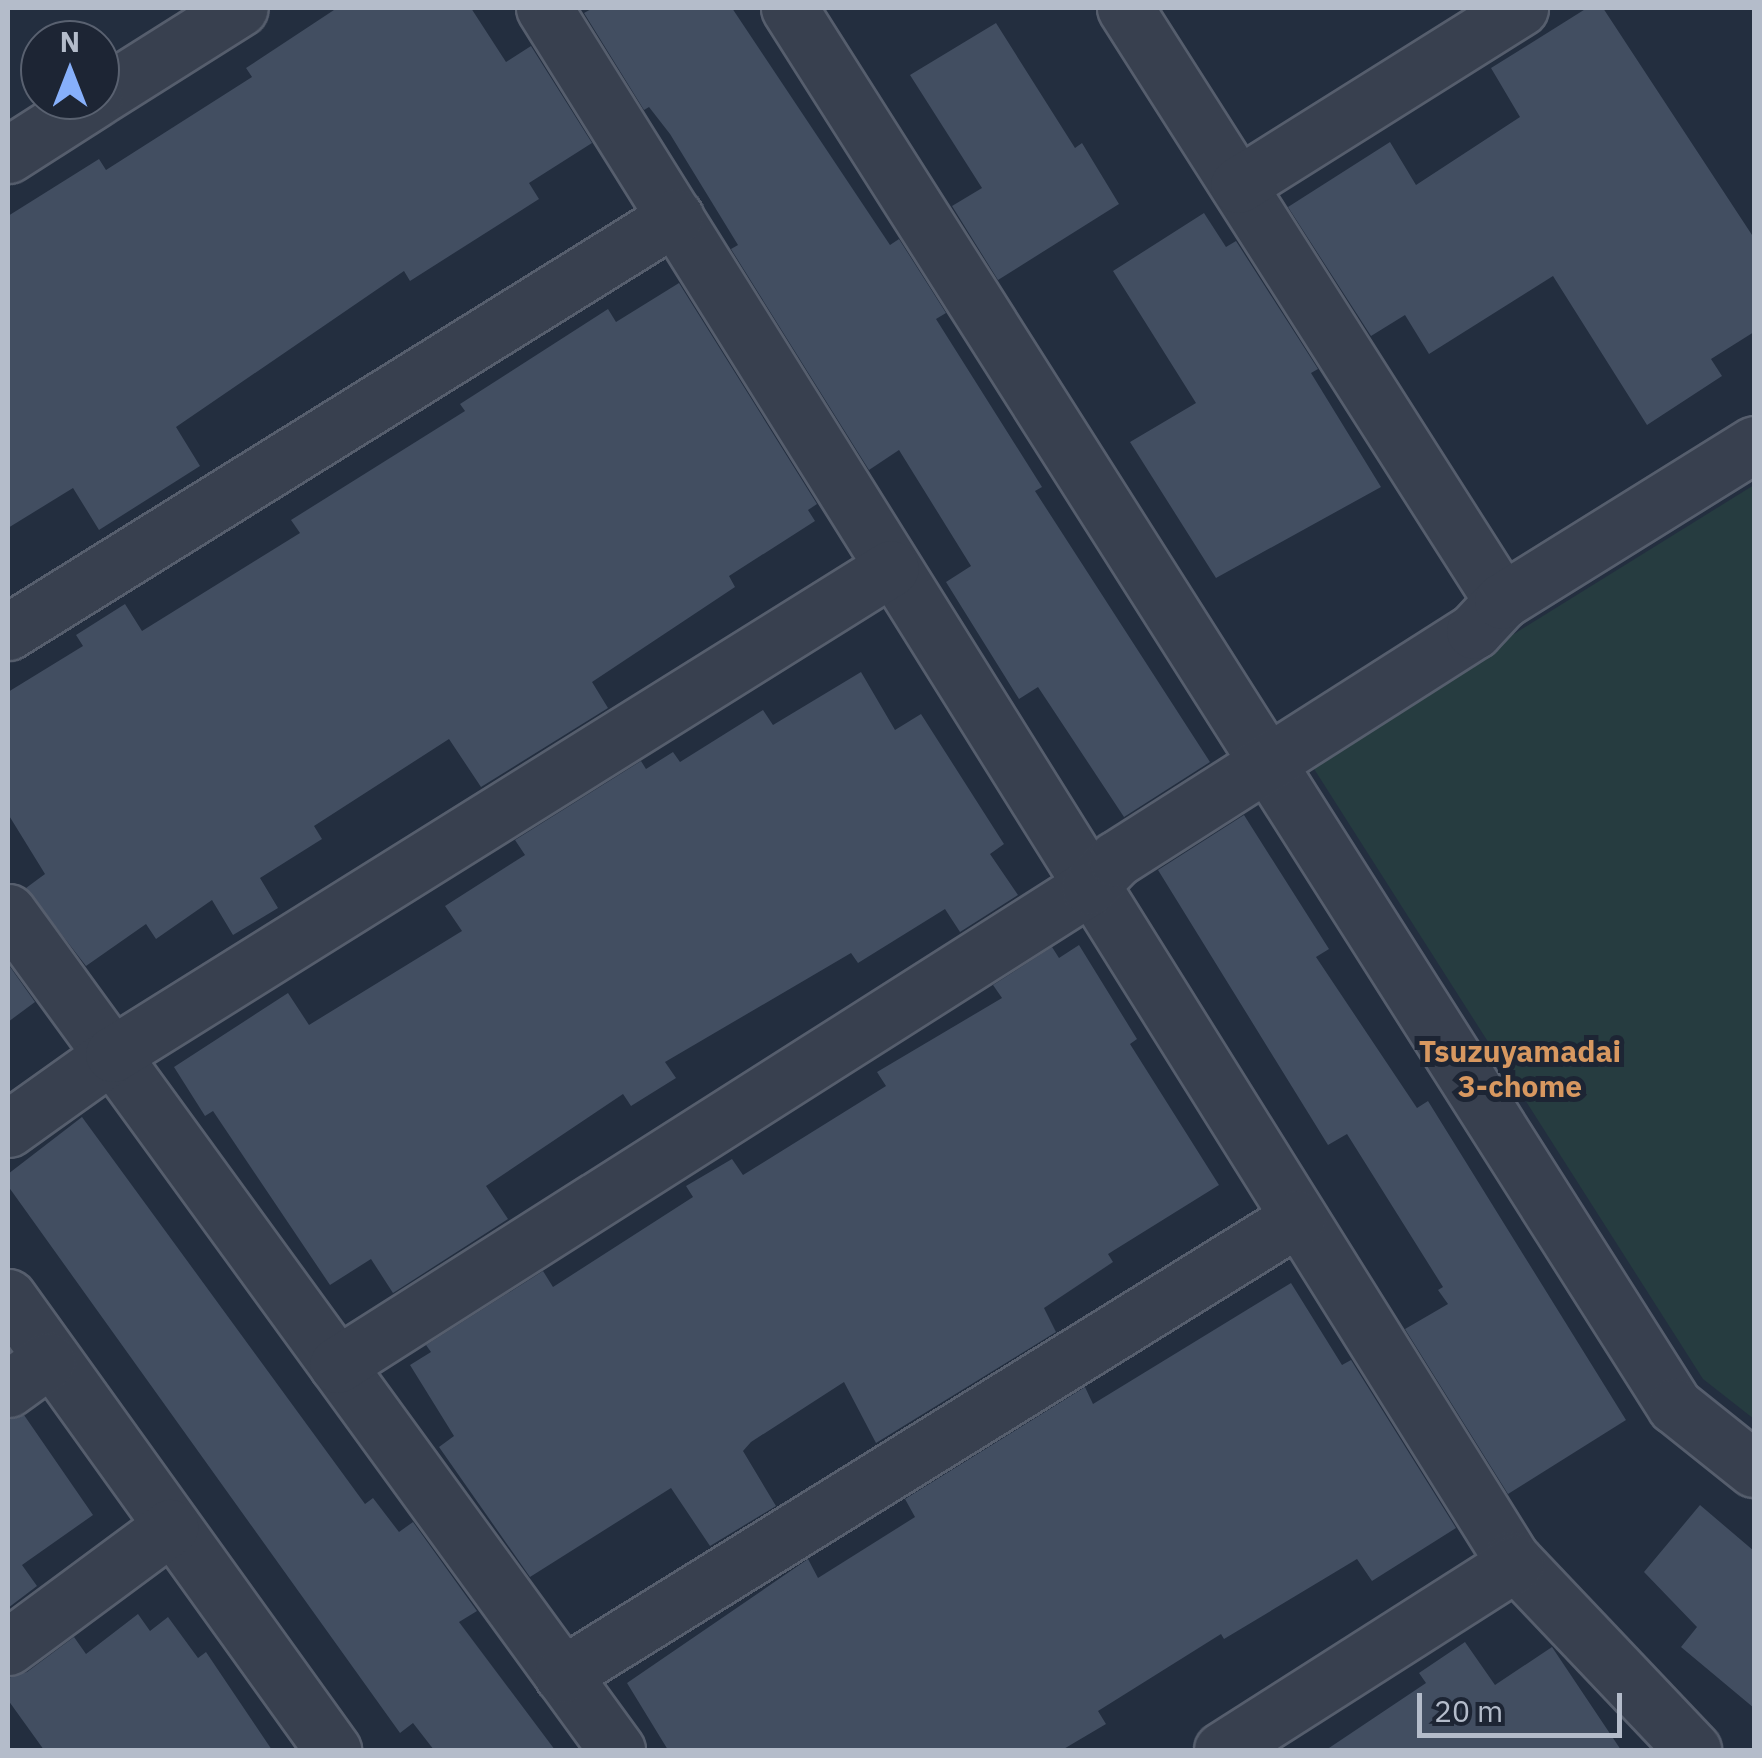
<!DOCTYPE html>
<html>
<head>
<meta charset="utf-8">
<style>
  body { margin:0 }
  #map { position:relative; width:1762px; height:1758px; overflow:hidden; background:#232e3f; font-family:"IBM Plex Sans",sans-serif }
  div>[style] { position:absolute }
  .green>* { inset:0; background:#263c40 }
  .building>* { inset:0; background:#424e61 }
  .roads { filter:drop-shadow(2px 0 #565e6d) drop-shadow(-2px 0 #565e6d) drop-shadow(0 2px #565e6d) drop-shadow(0 -2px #565e6d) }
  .minor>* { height:55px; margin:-27.5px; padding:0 27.5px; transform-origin:27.5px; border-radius:27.5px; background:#38404f }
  span { translate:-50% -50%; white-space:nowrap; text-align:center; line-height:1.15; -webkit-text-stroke:10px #1d2534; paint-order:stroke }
  .neighbourhood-label { font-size:30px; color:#d89860; font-weight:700 }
  .frame { position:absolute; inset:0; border:10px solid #b4bcca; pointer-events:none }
  .north { position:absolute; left:20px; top:20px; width:100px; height:100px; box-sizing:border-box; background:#1d2534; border:2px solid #596170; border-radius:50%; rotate:0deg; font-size:28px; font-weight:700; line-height:40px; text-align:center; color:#b4bcca }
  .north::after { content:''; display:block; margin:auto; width:35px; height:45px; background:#87b0fb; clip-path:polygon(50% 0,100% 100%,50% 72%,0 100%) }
  .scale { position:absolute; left:1417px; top:1693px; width:205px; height:45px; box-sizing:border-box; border:5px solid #b4bcca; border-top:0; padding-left:12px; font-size:30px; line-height:35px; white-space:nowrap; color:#b4bcca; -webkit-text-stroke:8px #1d2534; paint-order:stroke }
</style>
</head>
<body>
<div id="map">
  <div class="green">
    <i style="clip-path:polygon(1754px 485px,1754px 1419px,1703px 1379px,1309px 761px)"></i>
  </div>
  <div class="building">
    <i style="clip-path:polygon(337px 8px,471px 8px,506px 62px,531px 46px,592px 143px,529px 183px,539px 199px,410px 281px,404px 271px,176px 427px,200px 466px,99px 530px,73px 488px,8px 528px,8px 216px,99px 159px,106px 170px,252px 77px,246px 68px)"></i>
    <i style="clip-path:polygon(593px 8px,732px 8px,890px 245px,899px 239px,946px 313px,936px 319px,1042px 487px,1035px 491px,1210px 762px,1124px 817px,1038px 687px,1019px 699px,946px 582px,971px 566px,899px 450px,869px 470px,731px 249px,738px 245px,670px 134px,649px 107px,644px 110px,584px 13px)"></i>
    <i style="clip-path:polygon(1587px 8px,1603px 8px,1754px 238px,1754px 332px,1711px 359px,1722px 376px,1647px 425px,1553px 276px,1429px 354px,1405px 315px,1371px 336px,1288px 207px,1390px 142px,1416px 185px,1520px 117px,1491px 68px)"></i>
    <i style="clip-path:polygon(996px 23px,1075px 148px,1082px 143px,1119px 204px,998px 280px,952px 206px,982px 188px,910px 75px)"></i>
    <i style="clip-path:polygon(1204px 213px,1226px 247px,1236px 241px,1318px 369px,1311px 373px,1381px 487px,1216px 578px,1130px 442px,1196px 403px,1113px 271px)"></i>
    <i style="clip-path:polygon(679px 283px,817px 504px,808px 510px,815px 521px,729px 576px,735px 587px,592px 682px,608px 708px,481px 787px,449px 739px,314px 826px,322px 839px,260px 878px,278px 908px,233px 935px,212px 900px,156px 939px,146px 924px,86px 966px,26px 888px,45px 874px,8px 814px,8px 692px,83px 646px,76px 635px,125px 604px,142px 631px,300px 533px,291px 520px,465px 411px,460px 404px,608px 309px,616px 322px)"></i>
    <i style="clip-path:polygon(861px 672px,895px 730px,921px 714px,1004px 844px,990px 854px,1018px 895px,960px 932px,945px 909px,858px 963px,851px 953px,665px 1062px,676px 1078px,631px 1106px,623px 1094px,486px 1186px,508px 1219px,393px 1293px,371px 1259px,330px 1285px,213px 1111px,205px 1116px,174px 1067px,288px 993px,309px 1025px,462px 931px,445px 906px,525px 855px,515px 840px,641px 761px,646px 769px,673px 752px,680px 762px,763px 710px,773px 725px)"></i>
    <i style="clip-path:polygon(1244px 815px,1329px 949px,1316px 957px,1417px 1108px,1428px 1101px,1626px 1420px,1508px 1494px,1405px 1329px,1448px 1304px,1438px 1290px,1443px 1287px,1347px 1134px,1328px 1145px,1158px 870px)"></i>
    <i style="clip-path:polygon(1079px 945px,1137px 1039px,1130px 1044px,1219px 1185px,1108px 1254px,1113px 1262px,1044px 1308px,1056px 1332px,876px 1443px,844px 1382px,751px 1442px,743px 1451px,776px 1506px,710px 1546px,671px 1488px,530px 1577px,439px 1447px,454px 1436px,410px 1365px,431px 1352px,426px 1345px,543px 1271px,553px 1287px,693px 1197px,686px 1186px,732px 1159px,743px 1175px,886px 1086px,877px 1072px,1002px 998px,993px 985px,1052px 947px,1059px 958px)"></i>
    <i style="clip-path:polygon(8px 964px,35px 1002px,8px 1022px)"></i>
    <i style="clip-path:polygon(82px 1117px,365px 1504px,373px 1498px,399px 1532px,413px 1522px,477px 1611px,459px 1622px,555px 1750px,434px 1750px,413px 1723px,400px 1733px,8px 1186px,8px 1174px)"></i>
    <i style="clip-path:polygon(1291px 1283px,1342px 1365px,1351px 1360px,1456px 1528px,1372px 1581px,1357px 1559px,1224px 1639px,1221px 1634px,1098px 1711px,1106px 1724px,1062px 1750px,668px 1750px,627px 1683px,808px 1559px,818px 1578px,915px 1517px,905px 1499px,1085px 1387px,1093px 1404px)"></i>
    <i style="clip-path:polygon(24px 1415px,93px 1515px,22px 1565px,37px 1586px,8px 1608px,8px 1420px)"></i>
    <i style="clip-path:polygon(1700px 1505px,1754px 1551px,1754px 1708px,1681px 1647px,1697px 1627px,1644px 1572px)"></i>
    <i style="clip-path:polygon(138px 1614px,150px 1631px,168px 1617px,198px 1658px,206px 1652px,272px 1750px,44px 1750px,8px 1700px,8px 1678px,27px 1672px,74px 1637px,86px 1654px)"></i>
    <i style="clip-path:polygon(1465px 1642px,1495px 1685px,1552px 1647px,1621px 1750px,1326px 1750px,1426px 1683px,1419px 1673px)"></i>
  </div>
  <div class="roads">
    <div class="minor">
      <i style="left:544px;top:8px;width:1828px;rotate:58.03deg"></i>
      <i style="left:1512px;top:1559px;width:263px;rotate:46.5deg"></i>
      <i style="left:789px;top:8px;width:1655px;rotate:57.64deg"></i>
      <i style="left:1675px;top:1406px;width:101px;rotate:38.6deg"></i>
      <i style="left:1125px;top:8px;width:703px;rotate:57.55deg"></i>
      <i style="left:100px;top:96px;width:165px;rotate:-32.2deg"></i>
      <i style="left:8px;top:155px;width:102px;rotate:-32.6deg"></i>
      <i style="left:1238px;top:185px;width:333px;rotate:-32.1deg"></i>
      <i style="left:8px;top:632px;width:786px;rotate:-31.89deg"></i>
      <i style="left:8px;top:912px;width:1036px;rotate:53.99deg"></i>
      <i style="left:8px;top:1129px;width:129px;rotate:-35.5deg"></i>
      <i style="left:113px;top:1054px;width:917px;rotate:-31.99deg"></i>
      <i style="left:8px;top:1297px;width:558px;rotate:54.34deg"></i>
      <i style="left:337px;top:1365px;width:891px;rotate:-32.44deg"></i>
      <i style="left:1089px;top:887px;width:39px;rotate:-46deg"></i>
      <i style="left:1116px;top:859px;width:424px;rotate:-32.5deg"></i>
      <i style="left:1474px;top:631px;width:41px;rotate:-47deg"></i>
      <i style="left:1502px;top:601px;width:297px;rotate:-31.9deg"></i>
      <i style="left:8px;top:1389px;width:49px;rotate:-35.9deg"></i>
      <i style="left:8px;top:1647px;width:202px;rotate:-36.5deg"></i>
      <i style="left:562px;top:1675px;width:866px;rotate:-31.84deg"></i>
      <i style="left:1222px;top:1750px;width:348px;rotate:-32.5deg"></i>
    </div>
  </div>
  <div class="neighbourhood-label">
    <span style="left:1520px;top:1068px">Tsuzuyamadai<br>3-chome</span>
  </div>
  <div class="frame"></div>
  <div class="north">N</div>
  <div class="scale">20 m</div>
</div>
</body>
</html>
